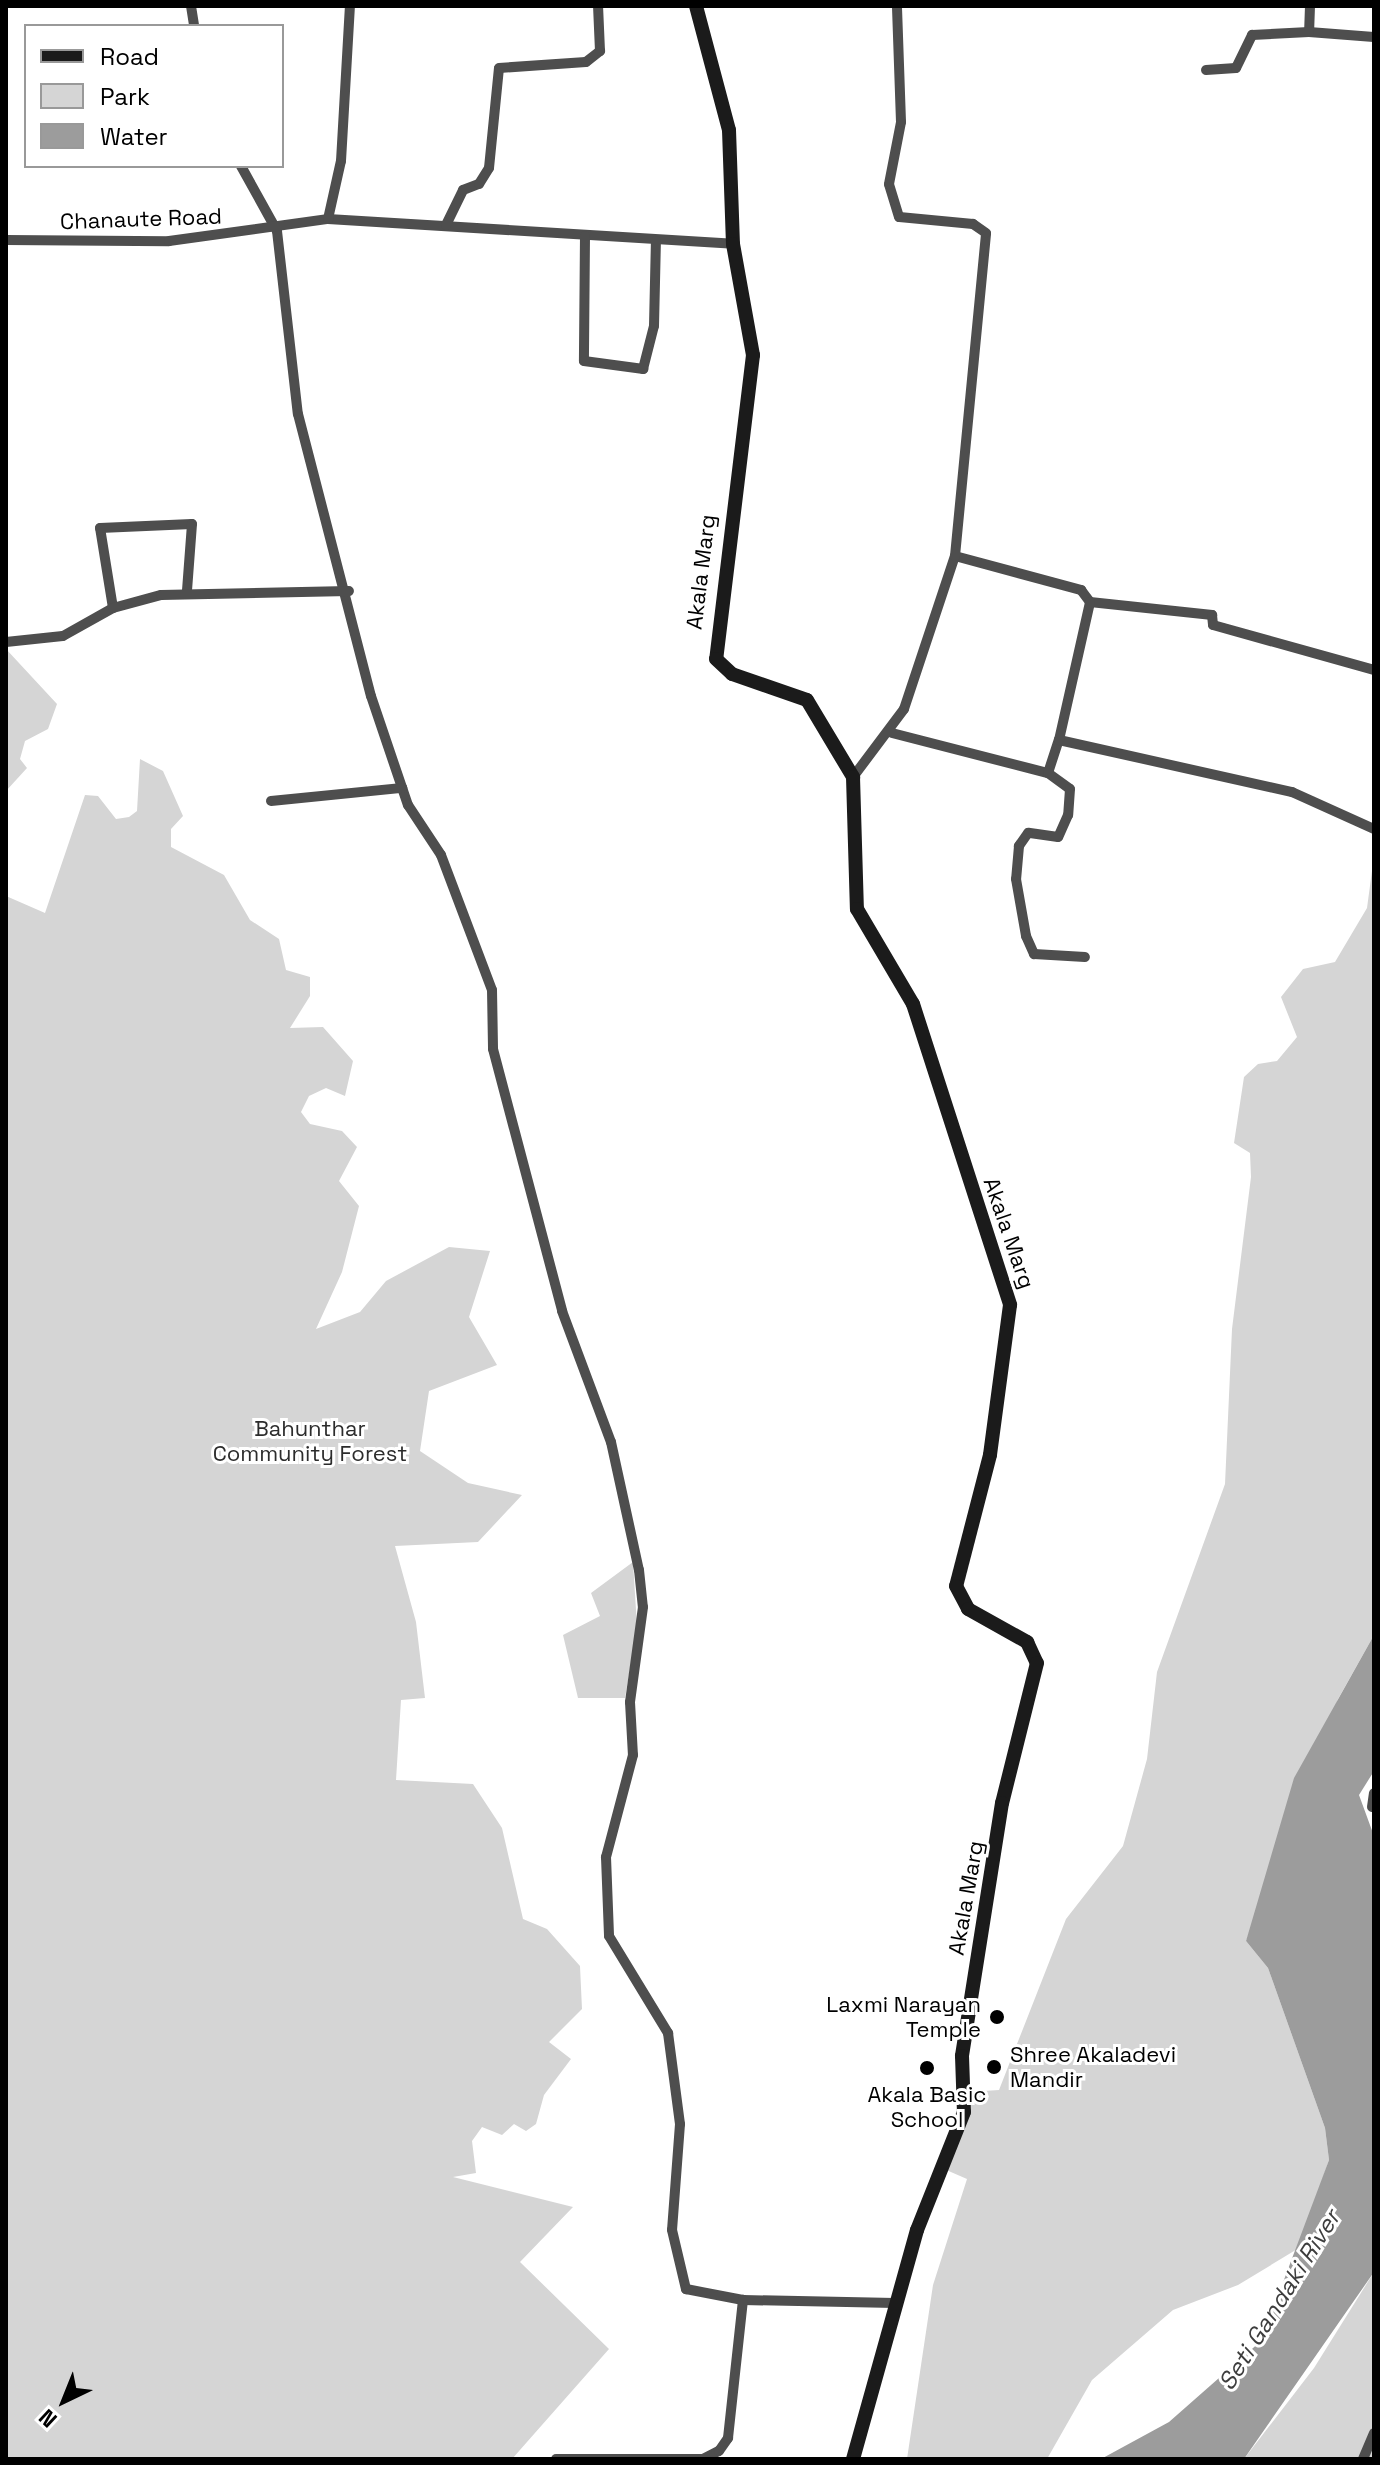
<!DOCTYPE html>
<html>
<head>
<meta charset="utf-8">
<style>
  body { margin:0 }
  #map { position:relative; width:1380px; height:2465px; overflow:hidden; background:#fff; font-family:"Space Grotesk",sans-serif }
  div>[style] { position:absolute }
  .green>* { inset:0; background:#d5d5d5 }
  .water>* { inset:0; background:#9c9c9c }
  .minor>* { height:10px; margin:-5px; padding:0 5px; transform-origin:5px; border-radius:5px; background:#4e4e4e }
  .secondary>* { height:14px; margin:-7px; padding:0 7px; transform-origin:7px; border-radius:7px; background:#1b1b1b }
  .dots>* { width:22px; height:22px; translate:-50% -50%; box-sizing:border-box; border:4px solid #fff; border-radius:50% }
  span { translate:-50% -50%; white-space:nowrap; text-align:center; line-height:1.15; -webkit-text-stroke:6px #fff; paint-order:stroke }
  .street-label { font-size:22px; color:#000 }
  .park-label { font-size:22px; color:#2c2c2c }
  .poi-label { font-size:22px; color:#000 }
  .right { translate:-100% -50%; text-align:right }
  .left { translate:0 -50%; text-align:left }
  .water-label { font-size:24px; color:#3d3d3d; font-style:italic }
  .frame { position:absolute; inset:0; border:8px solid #000; pointer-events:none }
  .legend { position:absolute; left:24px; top:24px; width:260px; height:144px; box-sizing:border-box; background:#fff; border:2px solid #999; margin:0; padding:10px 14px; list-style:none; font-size:24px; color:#000 }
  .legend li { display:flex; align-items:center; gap:16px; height:40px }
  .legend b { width:40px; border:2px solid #999 }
  .north { position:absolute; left:24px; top:2361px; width:80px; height:80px; -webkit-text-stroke:6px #fff; paint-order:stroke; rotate:223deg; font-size:22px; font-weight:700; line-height:32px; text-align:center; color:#000 }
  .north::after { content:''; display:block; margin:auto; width:28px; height:36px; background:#000; clip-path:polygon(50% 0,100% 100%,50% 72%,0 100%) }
</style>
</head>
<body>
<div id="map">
  <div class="green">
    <i style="clip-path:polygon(6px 649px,57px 704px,48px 729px,25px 741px,20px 759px,27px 768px,6px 791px)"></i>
    <i style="clip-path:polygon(140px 759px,163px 771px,183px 816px,171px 829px,171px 847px,224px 875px,250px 920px,279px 939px,286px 970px,310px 977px,310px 996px,290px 1028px,323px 1027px,353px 1061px,345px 1096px,326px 1088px,309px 1096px,301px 1112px,310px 1124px,342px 1131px,357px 1147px,339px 1181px,359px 1206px,342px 1272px,316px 1329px,360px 1312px,386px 1281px,449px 1247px,490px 1251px,469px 1317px,497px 1365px,429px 1391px,420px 1451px,468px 1483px,522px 1495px,478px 1542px,395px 1546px,416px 1622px,425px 1698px,401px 1700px,396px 1780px,473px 1784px,502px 1828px,523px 1919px,547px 1929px,580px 1966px,582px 2009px,549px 2042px,571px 2059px,544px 2095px,536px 2124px,526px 2131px,514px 2124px,502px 2135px,482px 2127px,472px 2141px,476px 2173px,453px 2177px,573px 2207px,520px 2262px,609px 2349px,512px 2459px,6px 2459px,6px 896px,45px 913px,85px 795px,98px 796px,116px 819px,129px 817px,137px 811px)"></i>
    <i style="clip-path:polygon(1374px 856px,1374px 1635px,1338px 1699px,1246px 1941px,1268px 1968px,1325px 2128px,1329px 2160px,1299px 2248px,1238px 2285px,1173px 2310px,1092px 2380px,1047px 2459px,907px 2459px,933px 2285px,967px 2179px,944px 2169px,968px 2092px,999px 2090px,1066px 1919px,1123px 1846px,1147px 1759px,1157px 1672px,1225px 1484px,1232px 1329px,1251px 1177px,1250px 1153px,1234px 1143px,1244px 1077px,1258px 1064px,1277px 1061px,1297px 1037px,1281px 997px,1303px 969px,1335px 962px,1367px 908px)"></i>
    <i style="clip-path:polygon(633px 1562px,637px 1626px,625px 1698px,578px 1698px,563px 1635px,600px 1616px,591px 1593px)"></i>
    <i style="clip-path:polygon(1374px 2272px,1374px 2459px,1244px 2459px,1314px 2368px)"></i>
  </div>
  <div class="water">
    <i style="clip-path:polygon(1374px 1635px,1374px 1771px,1359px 1795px,1374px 1836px,1374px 2272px,1244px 2459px,1101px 2459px,1169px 2422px,1261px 2341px,1329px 2160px,1325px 2128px,1268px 1968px,1246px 1941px,1294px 1778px)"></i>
  </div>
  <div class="minor">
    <i style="left:191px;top:6px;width:20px;rotate:81deg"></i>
    <i style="left:1310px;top:6px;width:26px;rotate:92deg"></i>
    <i style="left:1309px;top:32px;width:65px;rotate:4.4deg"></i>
    <i style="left:1206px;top:70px;width:30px;rotate:-4deg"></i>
    <i style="left:1236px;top:68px;width:37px;rotate:-64deg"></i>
    <i style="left:1252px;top:35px;width:57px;rotate:-3deg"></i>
    <i style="left:241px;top:166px;width:74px;rotate:61deg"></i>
    <i style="left:277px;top:231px;width:184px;rotate:83.5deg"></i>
    <i style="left:298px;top:414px;width:291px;rotate:75.5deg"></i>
    <i style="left:371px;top:696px;width:115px;rotate:71.3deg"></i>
    <i style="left:408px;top:805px;width:60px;rotate:56.6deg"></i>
    <i style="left:441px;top:855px;width:144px;rotate:69.3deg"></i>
    <i style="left:492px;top:990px;width:59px;rotate:89deg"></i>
    <i style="left:493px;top:1049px;width:271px;rotate:75.2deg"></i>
    <i style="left:562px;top:1311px;width:140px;rotate:69.5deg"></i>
    <i style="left:611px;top:1442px;width:131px;rotate:77.7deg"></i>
    <i style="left:639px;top:1570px;width:37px;rotate:84deg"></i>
    <i style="left:643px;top:1607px;width:96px;rotate:97.8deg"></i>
    <i style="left:630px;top:1702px;width:53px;rotate:86.8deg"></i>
    <i style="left:633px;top:1755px;width:106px;rotate:104.8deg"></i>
    <i style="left:606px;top:1857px;width:79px;rotate:87.8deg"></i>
    <i style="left:609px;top:1936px;width:114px;rotate:58.7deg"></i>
    <i style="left:668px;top:2033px;width:92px;rotate:82.5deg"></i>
    <i style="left:680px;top:2124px;width:106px;rotate:94.3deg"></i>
    <i style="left:672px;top:2230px;width:61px;rotate:76.7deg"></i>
    <i style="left:686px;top:2289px;width:58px;rotate:10.9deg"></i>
    <i style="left:743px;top:2300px;width:152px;rotate:1.1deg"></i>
    <i style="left:328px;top:219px;width:406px;rotate:3.5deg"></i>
    <i style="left:446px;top:225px;width:39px;rotate:-64deg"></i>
    <i style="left:463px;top:190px;width:17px;rotate:-21deg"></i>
    <i style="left:479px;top:184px;width:19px;rotate:-58deg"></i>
    <i style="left:489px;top:168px;width:100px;rotate:-84.3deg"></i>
    <i style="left:499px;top:68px;width:87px;rotate:-3.9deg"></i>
    <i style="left:586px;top:62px;width:18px;rotate:-38deg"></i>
    <i style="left:600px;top:51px;width:45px;rotate:-92.5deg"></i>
    <i style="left:585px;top:236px;width:125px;rotate:90.5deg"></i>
    <i style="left:584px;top:361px;width:60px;rotate:7.7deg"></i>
    <i style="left:643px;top:369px;width:44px;rotate:-75.7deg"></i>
    <i style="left:654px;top:326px;width:85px;rotate:-88.7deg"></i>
    <i style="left:6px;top:240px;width:163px;rotate:0.4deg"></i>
    <i style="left:169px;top:241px;width:161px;rotate:-7.9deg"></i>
    <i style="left:328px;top:219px;width:59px;rotate:-77.4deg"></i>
    <i style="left:341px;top:161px;width:155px;rotate:-86.7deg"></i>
    <i style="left:955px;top:556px;width:131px;rotate:15.1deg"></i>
    <i style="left:1081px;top:590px;width:15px;rotate:53deg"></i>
    <i style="left:1090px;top:602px;width:123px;rotate:6.1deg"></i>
    <i style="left:1212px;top:615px;width:10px;rotate:84deg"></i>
    <i style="left:1213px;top:625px;width:167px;rotate:15.6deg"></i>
    <i style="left:113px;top:608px;width:81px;rotate:-99.2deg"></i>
    <i style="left:100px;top:528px;width:92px;rotate:-2.5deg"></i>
    <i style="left:192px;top:524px;width:67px;rotate:94.3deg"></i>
    <i style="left:6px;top:642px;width:57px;rotate:-6deg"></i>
    <i style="left:63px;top:636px;width:57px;rotate:-29.2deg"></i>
    <i style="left:113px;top:608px;width:50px;rotate:-15.2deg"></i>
    <i style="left:161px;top:595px;width:188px;rotate:-1.2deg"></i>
    <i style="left:892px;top:733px;width:161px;rotate:14.4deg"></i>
    <i style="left:1048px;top:773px;width:35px;rotate:-72deg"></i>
    <i style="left:1059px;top:740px;width:239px;rotate:12.6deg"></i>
    <i style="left:1292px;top:792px;width:90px;rotate:24.3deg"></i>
    <i style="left:1059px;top:740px;width:141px;rotate:-77.3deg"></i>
    <i style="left:1048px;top:773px;width:27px;rotate:36deg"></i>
    <i style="left:1070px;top:789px;width:26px;rotate:94deg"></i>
    <i style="left:1068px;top:815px;width:24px;rotate:114deg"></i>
    <i style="left:1058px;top:837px;width:30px;rotate:-172deg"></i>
    <i style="left:1028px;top:833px;width:16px;rotate:125deg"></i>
    <i style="left:1019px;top:846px;width:33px;rotate:95deg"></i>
    <i style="left:1016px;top:879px;width:58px;rotate:80deg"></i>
    <i style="left:1026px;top:936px;width:20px;rotate:66deg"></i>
    <i style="left:1034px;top:954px;width:51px;rotate:3.4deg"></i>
    <i style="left:853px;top:777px;width:85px;rotate:-53.1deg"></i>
    <i style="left:904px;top:709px;width:161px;rotate:-71.6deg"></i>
    <i style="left:955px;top:556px;width:324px;rotate:-84.5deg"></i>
    <i style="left:986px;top:233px;width:16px;rotate:-145deg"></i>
    <i style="left:973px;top:224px;width:74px;rotate:-174.6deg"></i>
    <i style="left:899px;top:217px;width:34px;rotate:-107deg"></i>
    <i style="left:889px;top:184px;width:63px;rotate:-79deg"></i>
    <i style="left:901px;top:122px;width:116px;rotate:-92deg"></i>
    <i style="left:271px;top:801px;width:132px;rotate:-5.7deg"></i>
    <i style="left:1372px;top:1807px;width:14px;rotate:-82deg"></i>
    <i style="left:556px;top:2459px;width:147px"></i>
    <i style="left:703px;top:2459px;width:18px;rotate:-27deg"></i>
    <i style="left:719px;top:2451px;width:16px;rotate:-55deg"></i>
    <i style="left:728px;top:2438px;width:139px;rotate:-83.8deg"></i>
    <i style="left:1363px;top:2459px;width:28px;rotate:-67deg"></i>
  </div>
  <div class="secondary">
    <i style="left:696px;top:6px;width:128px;rotate:75.1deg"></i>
    <i style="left:729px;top:130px;width:114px;rotate:88deg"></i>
    <i style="left:733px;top:244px;width:113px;rotate:79.8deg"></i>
    <i style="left:753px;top:355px;width:306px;rotate:96.9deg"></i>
    <i style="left:716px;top:659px;width:22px;rotate:43deg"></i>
    <i style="left:732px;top:674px;width:79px;rotate:19.1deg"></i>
    <i style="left:807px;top:700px;width:90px;rotate:59.1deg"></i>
    <i style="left:853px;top:777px;width:132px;rotate:88.3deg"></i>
    <i style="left:857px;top:909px;width:110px;rotate:59.5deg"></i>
    <i style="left:913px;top:1004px;width:316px;rotate:72.1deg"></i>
    <i style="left:1010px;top:1305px;width:151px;rotate:97.6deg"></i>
    <i style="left:990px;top:1455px;width:135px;rotate:104.5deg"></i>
    <i style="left:956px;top:1586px;width:26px;rotate:62deg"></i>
    <i style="left:968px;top:1609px;width:68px;rotate:29.2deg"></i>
    <i style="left:1027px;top:1642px;width:23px;rotate:65deg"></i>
    <i style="left:1037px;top:1663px;width:144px;rotate:104deg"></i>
    <i style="left:1002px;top:1803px;width:256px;rotate:99deg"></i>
    <i style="left:962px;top:2056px;width:56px;rotate:88deg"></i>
    <i style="left:964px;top:2112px;width:127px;rotate:111.7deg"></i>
    <i style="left:917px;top:2230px;width:238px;rotate:105.6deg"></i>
  </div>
  <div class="dots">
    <i style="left:997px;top:2017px;background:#000"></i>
    <i style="left:994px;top:2067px;background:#000"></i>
    <i style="left:927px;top:2068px;background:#000"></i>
  </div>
  <div class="street-label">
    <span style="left:141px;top:219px;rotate:-2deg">Chanaute Road</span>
    <span style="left:701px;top:572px;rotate:-83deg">Akala Marg</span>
    <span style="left:1009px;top:1233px;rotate:71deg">Akala Marg</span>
    <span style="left:966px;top:1898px;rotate:-80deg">Akala Marg</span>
  </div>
  <div class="park-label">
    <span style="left:310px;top:1441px">Bahunthar<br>Community Forest</span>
  </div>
  <div class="poi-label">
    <span class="right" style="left:981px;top:2017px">Laxmi Narayan<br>Temple</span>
    <span class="left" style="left:1010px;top:2067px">Shree Akaladevi<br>Mandir</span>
    <span style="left:927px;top:2107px">Akala Basic<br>School</span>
  </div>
  <div class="water-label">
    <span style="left:1279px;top:2300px;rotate:-58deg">Seti Gandaki River</span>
  </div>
  <div class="frame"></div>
  <ul class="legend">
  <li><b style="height:10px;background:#1b1b1b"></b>Road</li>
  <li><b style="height:22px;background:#d5d5d5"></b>Park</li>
  <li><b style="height:22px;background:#9c9c9c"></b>Water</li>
  </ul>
  <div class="north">N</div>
</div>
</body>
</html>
